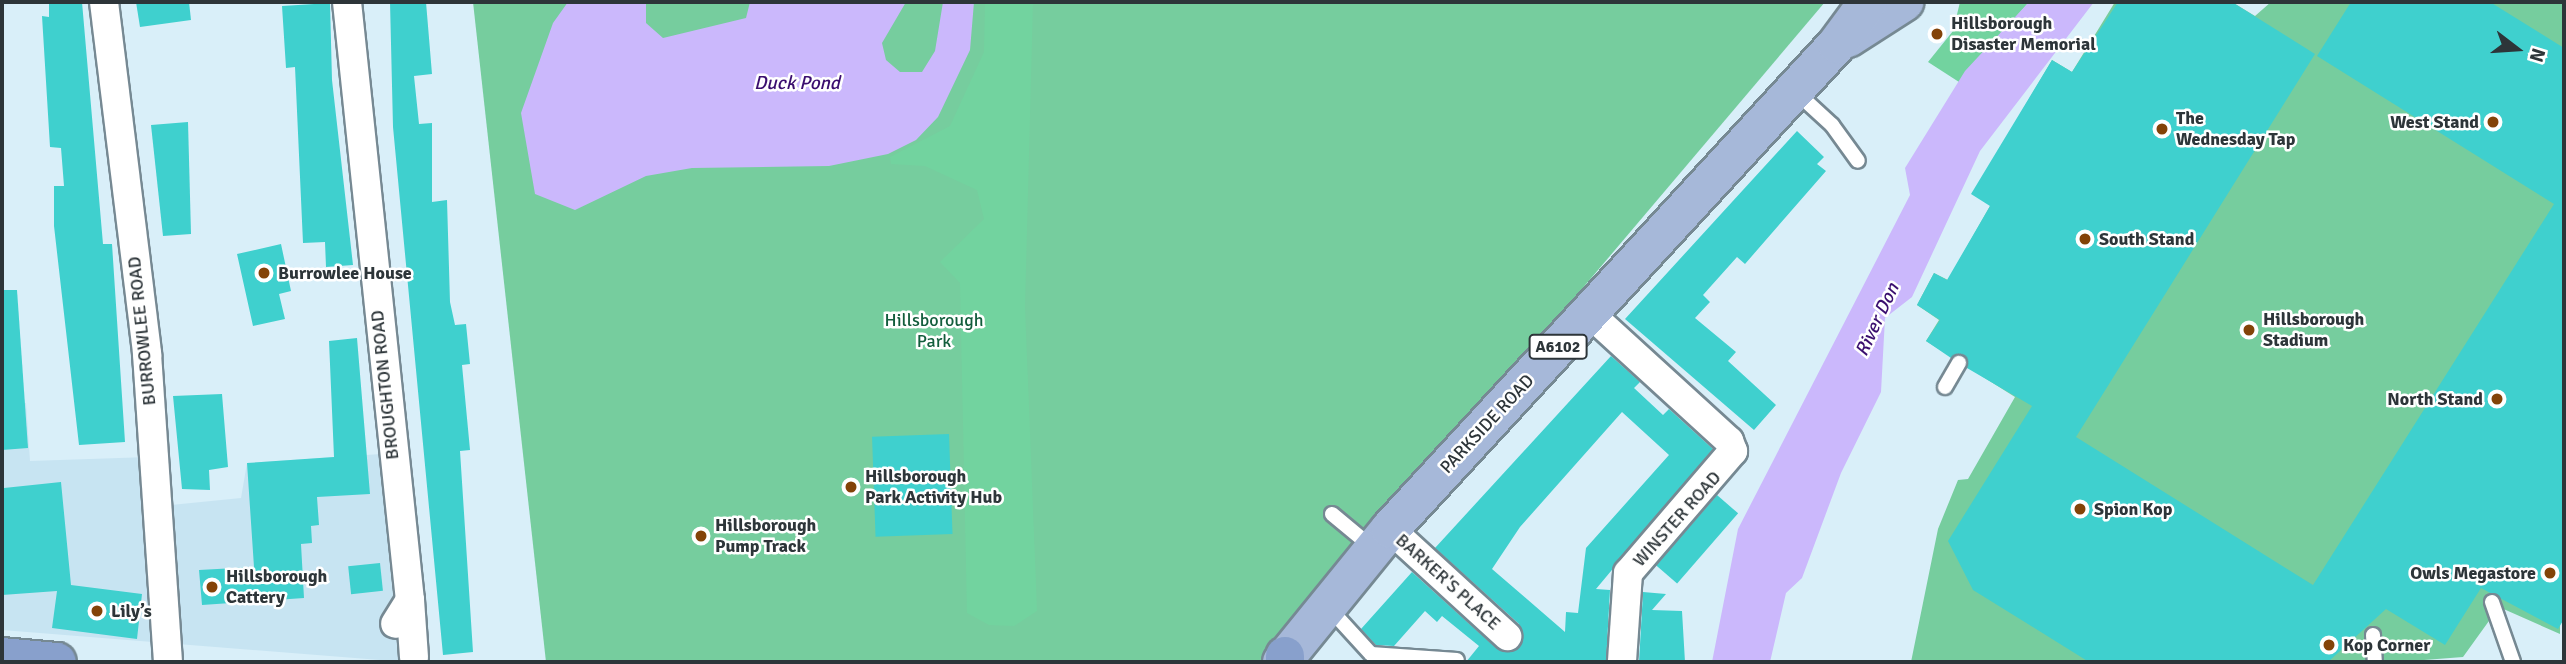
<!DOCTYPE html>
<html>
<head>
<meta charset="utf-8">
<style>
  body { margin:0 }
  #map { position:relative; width:2566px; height:664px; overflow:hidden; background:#d9eff9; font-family:Signika,sans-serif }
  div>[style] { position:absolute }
  .built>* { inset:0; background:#c7e4f2 }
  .green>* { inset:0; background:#76cd9e }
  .forest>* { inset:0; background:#72d39f }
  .water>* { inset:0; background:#cbb8fc }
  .building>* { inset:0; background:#3fd0ce; transform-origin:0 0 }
  .roads { filter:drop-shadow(2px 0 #768993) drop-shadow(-2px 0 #768993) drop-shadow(0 2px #768993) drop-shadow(0 -2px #768993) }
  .service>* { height:14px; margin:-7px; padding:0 7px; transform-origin:7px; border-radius:7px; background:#fff }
  .minor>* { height:28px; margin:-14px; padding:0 14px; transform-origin:14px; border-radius:14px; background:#fff }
  .primary>* { height:38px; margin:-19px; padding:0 19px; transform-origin:19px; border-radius:19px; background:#a6b8d9 }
  .trunk>* { height:38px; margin:-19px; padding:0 19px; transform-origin:19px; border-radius:19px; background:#88a0cc }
  .dots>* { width:19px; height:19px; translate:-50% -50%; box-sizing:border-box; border:4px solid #fff; border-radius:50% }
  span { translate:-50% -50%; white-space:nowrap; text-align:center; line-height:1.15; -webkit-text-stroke:5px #fff; paint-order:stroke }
  .shield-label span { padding:2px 5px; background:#fff; border:2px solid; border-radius:5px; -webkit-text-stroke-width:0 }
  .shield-label { font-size:16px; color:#2d3539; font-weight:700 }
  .poi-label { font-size:18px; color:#2d3539; font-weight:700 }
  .left { translate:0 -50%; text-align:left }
  .right { translate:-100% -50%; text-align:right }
  .park-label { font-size:18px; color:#125d3c }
  .street-label { font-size:18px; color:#2d3539 }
  .water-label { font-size:19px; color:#3a0e6f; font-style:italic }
  .frame { position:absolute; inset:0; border:4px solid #2d3539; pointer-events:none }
  .north { position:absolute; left:2482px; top:14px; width:70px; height:70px; -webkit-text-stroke:5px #fff; paint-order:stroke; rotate:107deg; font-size:19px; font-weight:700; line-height:28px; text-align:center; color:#2d3539 }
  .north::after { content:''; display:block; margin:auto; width:24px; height:32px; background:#2d3539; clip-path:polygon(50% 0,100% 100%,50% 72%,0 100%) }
</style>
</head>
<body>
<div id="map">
  <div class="built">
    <i style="clip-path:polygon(26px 403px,30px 461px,149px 457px,151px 507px,241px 498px,247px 463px,396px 453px,405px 662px,2px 630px,2px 405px)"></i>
  </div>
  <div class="green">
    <i style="clip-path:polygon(473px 2px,1825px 2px,1266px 662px,546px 662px)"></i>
    <i style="clip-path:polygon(2115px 2px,2232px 2px,2255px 16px,2271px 2px,2564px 2px,2560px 634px,2499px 607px,2463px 657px,2398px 662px,1911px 662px,1938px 529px,1958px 480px,1968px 479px,2015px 397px,1926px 341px,1939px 320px,1917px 305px,1934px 273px,1948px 280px,1990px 206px,1993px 160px,2052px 60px,2072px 72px)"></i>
  </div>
  <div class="forest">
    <i style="clip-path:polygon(985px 2px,1033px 2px,1025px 306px,1037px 611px,1014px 626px,989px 625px,967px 613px,960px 283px,940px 262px,984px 219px,977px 190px,925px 166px,891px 164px,890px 157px,950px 126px,984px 52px)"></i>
    <i style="clip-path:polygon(1960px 2px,2029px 2px,1959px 82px,1928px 62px,1953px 31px)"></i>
  </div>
  <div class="water">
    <i style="clip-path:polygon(568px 2px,646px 2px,646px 23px,663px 38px,746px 18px,750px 2px,906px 2px,882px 43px,886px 60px,900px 72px,922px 72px,935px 51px,943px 2px,974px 2px,970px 50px,938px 117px,916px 140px,888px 154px,829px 166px,692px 168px,646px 176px,575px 210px,535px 194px,521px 113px,553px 23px)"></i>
    <i style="clip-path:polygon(2029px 2px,2094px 2px,1980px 151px,1912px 297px,1885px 318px,1881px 392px,1841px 473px,1802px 578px,1786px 593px,1770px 662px,1712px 662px,1738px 529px,1910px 195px,1905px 168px,1965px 71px)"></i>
  </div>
  <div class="building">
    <i style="clip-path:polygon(49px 2px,82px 2px,103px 244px,112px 244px,125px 442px,79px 445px,54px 226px,54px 186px,64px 186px,61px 148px,50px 147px,42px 16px,49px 17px)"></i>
    <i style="clip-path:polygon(136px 2px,189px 2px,191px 20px,140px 27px)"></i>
    <i style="clip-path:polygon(390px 2px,426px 2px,432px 74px,414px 76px,419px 124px,432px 123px,432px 202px,447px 200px,450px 302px,455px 325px,466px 324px,470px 364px,462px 365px,470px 450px,460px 451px,473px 652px,443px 655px,393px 127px)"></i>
    <i style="clip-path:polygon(2118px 2px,2232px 2px,2315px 54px,2076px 437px,2313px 585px,2554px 204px,2317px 56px,2351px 2px,2490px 2px,2564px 48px,2564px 619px,2558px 629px,2481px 588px,2445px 645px,2386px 609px,2328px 662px,2089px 662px,1973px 590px,1948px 541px,2032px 406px,1967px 368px,1964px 355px,1951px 358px,1926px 341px,1940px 320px,1917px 305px,1934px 273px,1947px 280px,1990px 206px,1971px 194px,2052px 60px,2072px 72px)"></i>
    <i style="clip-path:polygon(330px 3px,332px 80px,353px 265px,326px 267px,325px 242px,303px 243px,295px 67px,286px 68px,282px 6px)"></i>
    <i style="clip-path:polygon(188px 122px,191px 234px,163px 236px,151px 125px)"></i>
    <i style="clip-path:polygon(1797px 131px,1824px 157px,1817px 164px,1826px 171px,1745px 264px,1737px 257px,1703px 295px,1710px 302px,1695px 318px,1736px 352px,1728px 361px,1776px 405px,1754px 430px,1625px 319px)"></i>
    <i style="clip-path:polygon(281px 244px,291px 291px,279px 294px,285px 319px,253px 326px,237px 254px)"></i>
    <i style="clip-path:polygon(2px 290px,17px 290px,28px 448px,2px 450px)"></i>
    <i style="clip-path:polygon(357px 338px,370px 494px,317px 497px,319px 525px,311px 526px,312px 543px,301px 544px,304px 598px,202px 605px,199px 570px,254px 567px,247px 463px,334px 457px,329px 341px)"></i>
    <i style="clip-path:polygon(evenodd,1611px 356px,1640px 382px,1634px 388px,1663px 415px,1669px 409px,1713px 449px,1596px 589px,1610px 590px,1606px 662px,1466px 662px,1479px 646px,1442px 616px,1437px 622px,1425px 611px,1394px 646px,1376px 645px,1361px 629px,1412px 572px,1496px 648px,1520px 647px,1519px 624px,1435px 548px,1611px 356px,1622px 412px,1669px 455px,1586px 548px,1578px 613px,1566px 612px,1565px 632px,1492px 569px,1520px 527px,1622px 412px)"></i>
    <i style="clip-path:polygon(222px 394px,228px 467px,209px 470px,210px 490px,182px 489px,173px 396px)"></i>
    <i style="left:949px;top:434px;width:100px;height:77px;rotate:88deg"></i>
    <i style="clip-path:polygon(61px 482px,71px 585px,142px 594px,137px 639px,52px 628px,57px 591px,2px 595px,4px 488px)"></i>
    <i style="left:1717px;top:495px;width:28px;height:93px;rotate:41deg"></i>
    <i style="left:380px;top:563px;width:28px;height:32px;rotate:84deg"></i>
    <i style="clip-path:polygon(1643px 592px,1666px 594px,1652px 610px,1682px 611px,1685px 662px,1639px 662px)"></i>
  </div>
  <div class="roads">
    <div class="service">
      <i style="left:1796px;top:92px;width:49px;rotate:42.5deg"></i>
      <i style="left:1832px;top:125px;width:44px;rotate:54.2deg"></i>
      <i style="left:1945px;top:387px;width:28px;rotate:-60deg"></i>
      <i style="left:1332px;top:514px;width:53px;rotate:39.7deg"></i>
      <i style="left:2492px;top:602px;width:64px;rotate:70.7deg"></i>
      <i style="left:1329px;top:608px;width:62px;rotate:47.6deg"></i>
      <i style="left:1371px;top:654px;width:86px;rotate:4deg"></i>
      <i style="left:2373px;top:635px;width:27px;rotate:86deg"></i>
    </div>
    <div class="minor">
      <i style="left:104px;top:2px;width:355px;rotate:83deg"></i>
      <i style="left:147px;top:354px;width:309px;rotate:86.1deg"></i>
      <i style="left:347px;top:2px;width:601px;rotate:83.99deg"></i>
      <i style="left:410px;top:600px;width:28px;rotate:122deg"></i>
      <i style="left:1589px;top:313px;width:190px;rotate:42.4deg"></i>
      <i style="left:1729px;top:441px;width:11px;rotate:68deg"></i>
      <i style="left:1733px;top:451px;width:161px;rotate:130.7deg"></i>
      <i style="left:1628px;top:573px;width:89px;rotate:93.9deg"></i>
      <i style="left:1390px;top:529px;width:159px;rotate:42.4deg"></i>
      <i style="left:410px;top:600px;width:57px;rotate:86deg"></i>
    </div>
    <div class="primary">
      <i style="left:1848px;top:38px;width:67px;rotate:-32.7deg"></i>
      <i style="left:1282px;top:662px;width:171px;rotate:-50.9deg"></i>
      <i style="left:1390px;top:529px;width:660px;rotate:-47.33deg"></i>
      <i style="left:1837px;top:44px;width:52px;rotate:-53.6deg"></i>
    </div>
    <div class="trunk">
      <i style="left:1285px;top:656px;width:6px;rotate:90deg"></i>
      <i style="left:2px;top:657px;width:55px;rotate:5.2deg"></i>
    </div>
  </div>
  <div class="dots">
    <i style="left:1937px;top:34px;background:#834308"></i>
    <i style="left:2493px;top:122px;background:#834308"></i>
    <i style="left:2162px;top:129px;background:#834308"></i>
    <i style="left:2085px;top:239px;background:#834308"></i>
    <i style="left:264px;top:273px;background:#834308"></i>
    <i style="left:2249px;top:330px;background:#834308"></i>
    <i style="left:2497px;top:399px;background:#834308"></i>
    <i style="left:851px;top:487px;background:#834308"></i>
    <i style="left:2080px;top:509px;background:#834308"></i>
    <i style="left:701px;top:536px;background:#834308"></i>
    <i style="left:2550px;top:573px;background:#834308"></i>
    <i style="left:212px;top:587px;background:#834308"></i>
    <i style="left:97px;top:611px;background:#834308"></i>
    <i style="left:2329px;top:645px;background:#834308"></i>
  </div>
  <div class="shield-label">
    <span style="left:1558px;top:347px">A6102</span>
  </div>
  <div class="poi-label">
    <span class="left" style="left:1951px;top:34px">Hillsborough<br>Disaster Memorial</span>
    <span class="left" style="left:2176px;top:129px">The<br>Wednesday Tap</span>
    <span class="right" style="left:2479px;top:122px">West Stand</span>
    <span class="left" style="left:2099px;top:239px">South Stand</span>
    <span class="left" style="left:278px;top:273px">Burrowlee House</span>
    <span class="left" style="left:2263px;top:330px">Hillsborough<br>Stadium</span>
    <span class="right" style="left:2483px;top:399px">North Stand</span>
    <span class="left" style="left:865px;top:487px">Hillsborough<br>Park Activity Hub</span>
    <span class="left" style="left:2094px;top:509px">Spion Kop</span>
    <span class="left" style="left:715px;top:536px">Hillsborough<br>Pump Track</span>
    <span class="right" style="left:2536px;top:573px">Owls Megastore</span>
    <span class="left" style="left:226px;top:587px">Hillsborough<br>Cattery</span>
    <span class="left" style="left:111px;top:611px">Lily’s</span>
    <span class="left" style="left:2343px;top:645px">Kop Corner</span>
  </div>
  <div class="park-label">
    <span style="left:934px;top:331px">Hillsborough<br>Park</span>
  </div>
  <div class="street-label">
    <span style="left:142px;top:331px;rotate:-96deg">BURROWLEE ROAD</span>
    <span style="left:385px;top:385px;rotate:-96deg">BROUGHTON ROAD</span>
    <span style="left:1487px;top:424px;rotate:-47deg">PARKSIDE ROAD</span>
    <span style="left:1677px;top:519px;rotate:-48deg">WINSTER ROAD</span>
    <span style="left:1448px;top:582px;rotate:42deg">BARKER'S PLACE</span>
  </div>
  <div class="water-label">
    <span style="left:797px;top:84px">Duck Pond</span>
    <span style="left:1878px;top:320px;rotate:-65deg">River Don</span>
  </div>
  <div class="frame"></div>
  <div class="north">N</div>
</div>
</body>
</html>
